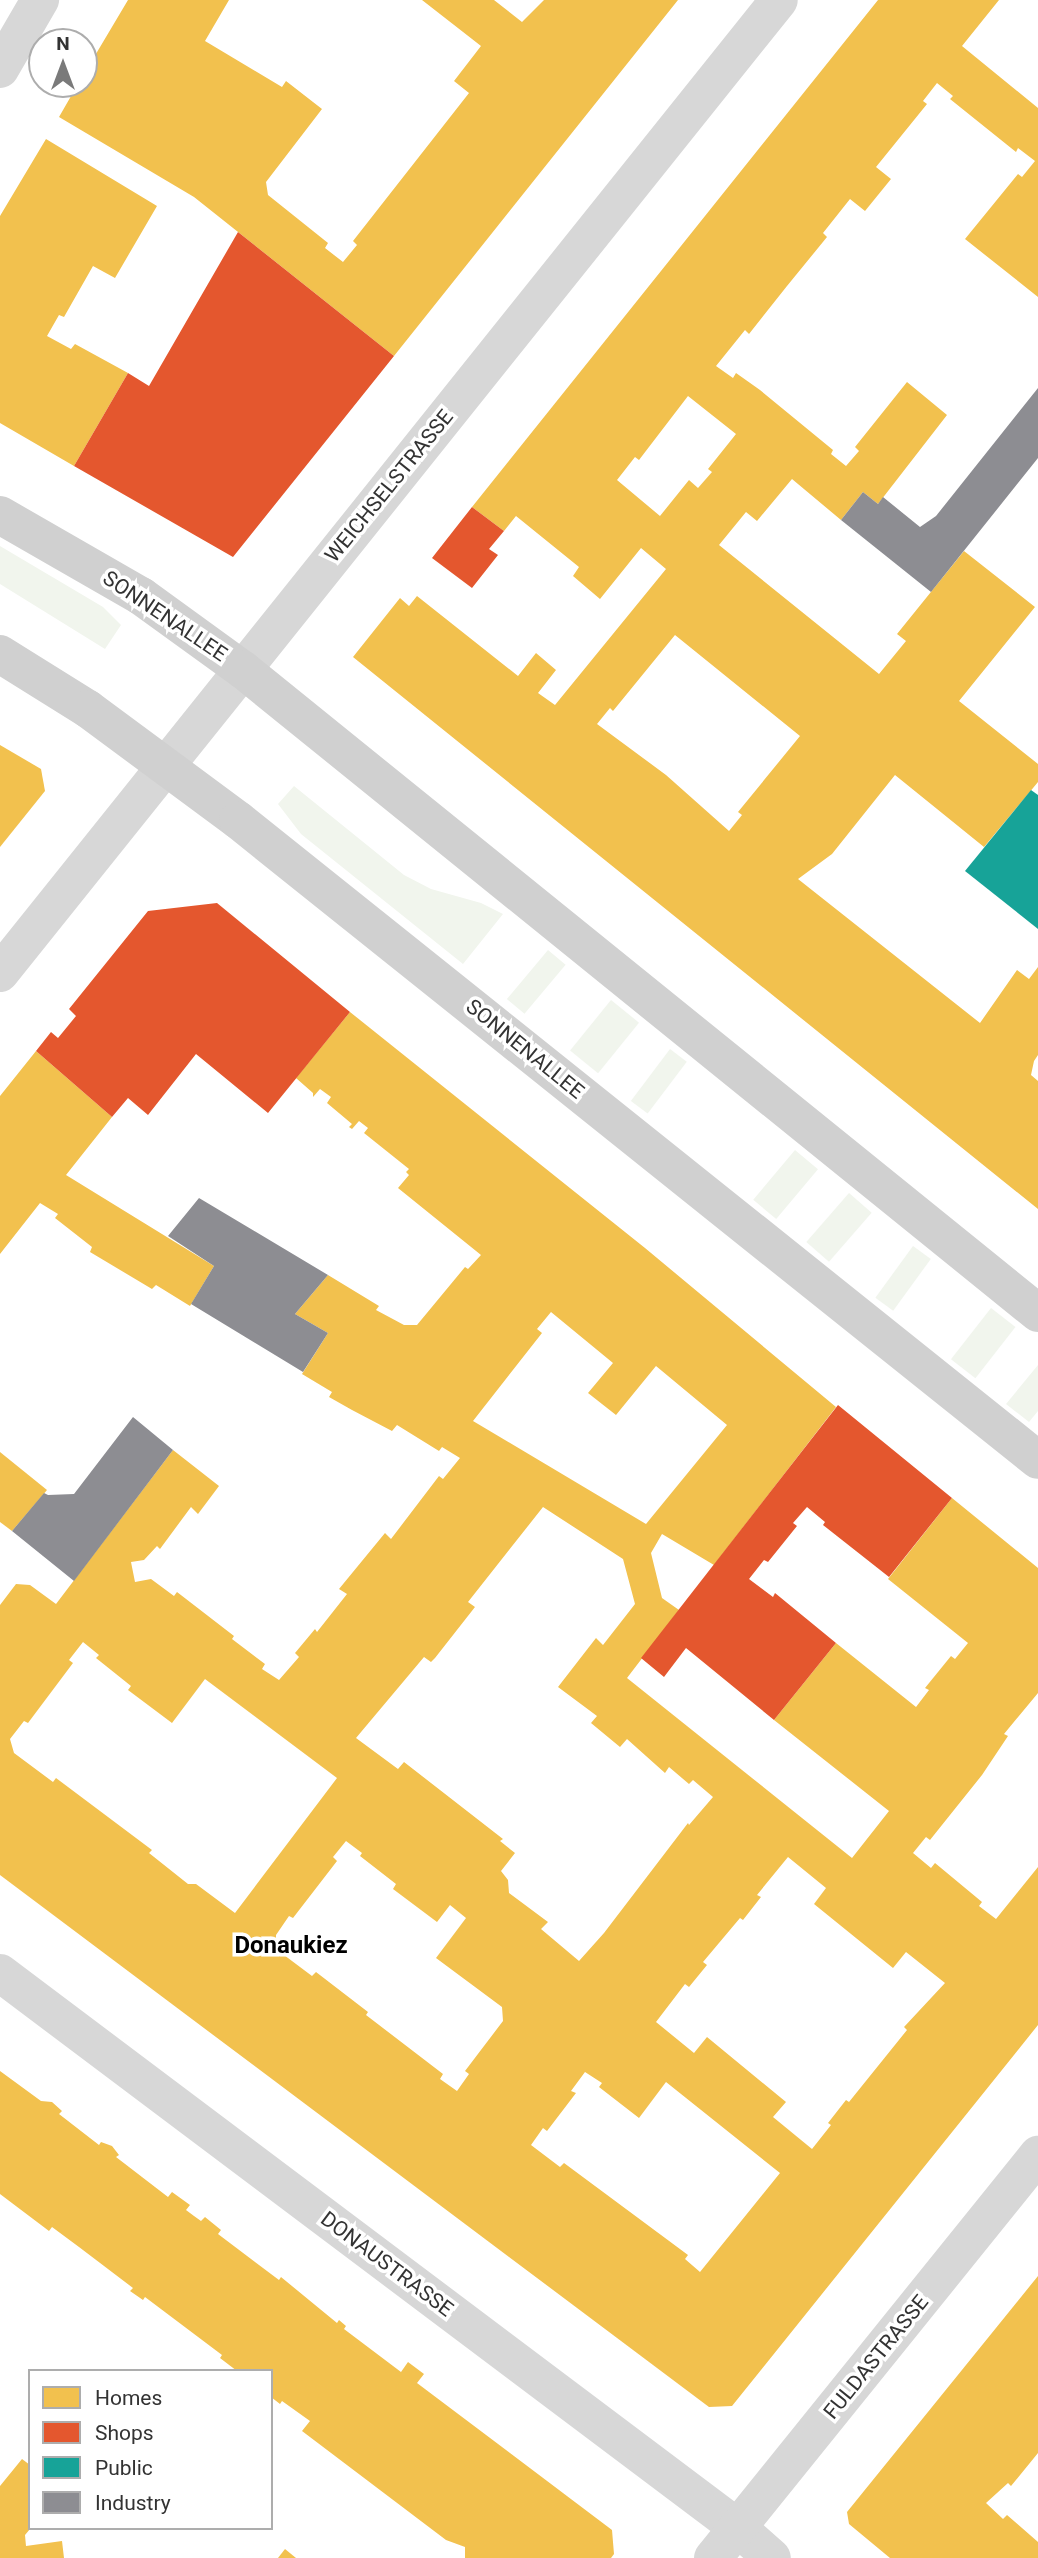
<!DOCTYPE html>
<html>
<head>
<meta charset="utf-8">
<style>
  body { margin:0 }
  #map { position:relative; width:1038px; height:2558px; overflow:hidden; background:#fff; font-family:Roboto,sans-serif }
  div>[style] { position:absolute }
  .green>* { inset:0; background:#f1f5ed; transform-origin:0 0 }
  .homes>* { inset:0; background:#f2c14e }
  .shops>* { inset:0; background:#e4572e }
  .public>* { inset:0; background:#17a398 }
  .industry>* { inset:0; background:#8d8d92 }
  .minor>* { height:38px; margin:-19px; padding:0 19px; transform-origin:19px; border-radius:19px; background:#d7d7d7 }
  .secondary>* { height:38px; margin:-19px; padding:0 19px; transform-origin:19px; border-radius:19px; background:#d0d0d0 }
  span { translate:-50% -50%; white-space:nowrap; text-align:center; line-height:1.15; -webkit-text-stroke:7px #fff; paint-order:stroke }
  .street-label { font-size:21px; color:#333 }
  .quarter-label { font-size:24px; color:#000; font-weight:700 }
  .legend { position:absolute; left:28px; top:2369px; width:245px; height:161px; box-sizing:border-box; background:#fff; border:2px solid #adadad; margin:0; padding:9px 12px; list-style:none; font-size:21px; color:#333 }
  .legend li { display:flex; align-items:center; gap:14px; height:35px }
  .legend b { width:35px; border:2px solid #adadad }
  .north { position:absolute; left:28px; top:28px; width:70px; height:70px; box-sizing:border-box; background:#fff; border:2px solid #adadad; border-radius:50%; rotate:0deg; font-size:19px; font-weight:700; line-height:28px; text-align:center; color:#333 }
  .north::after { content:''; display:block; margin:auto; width:24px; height:32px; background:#7a7a7a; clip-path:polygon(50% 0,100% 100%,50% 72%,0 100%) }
</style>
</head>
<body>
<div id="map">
  <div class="green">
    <i style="clip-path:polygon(0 546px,103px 607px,121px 625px,105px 649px,0 584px)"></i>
    <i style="clip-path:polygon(294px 786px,404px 875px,431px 889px,481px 903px,503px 914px,463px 964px,301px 834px,278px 804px)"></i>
    <i style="left:548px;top:950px;width:23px;height:64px;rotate:40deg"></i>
    <i style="left:611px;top:1000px;width:36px;height:65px;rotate:39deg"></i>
    <i style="left:670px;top:1049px;width:21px;height:65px;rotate:37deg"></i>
    <i style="left:795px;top:1150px;width:30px;height:65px;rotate:40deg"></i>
    <i style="left:849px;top:1193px;width:30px;height:65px;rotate:41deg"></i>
    <i style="left:913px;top:1246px;width:22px;height:64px;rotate:36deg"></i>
    <i style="left:991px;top:1308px;width:31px;height:65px;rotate:38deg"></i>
    <i style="clip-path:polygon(1038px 1365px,1038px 1411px,1029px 1422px,1006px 1404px)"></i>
  </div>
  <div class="homes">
    <i style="clip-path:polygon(128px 0,229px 0,205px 41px,282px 87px,286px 81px,322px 109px,266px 182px,268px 195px,328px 243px,325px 248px,343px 262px,357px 245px,353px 241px,469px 93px,454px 81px,481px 46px,422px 0,494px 0,522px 22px,544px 0,678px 0,394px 356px,194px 197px,59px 117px,78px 84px,84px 84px,84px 74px)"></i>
    <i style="clip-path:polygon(evenodd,878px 0,999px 0,962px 46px,1038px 108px,1038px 297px,965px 239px,1018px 174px,1022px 177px,1035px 161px,1018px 148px,1016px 152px,950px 99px,953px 96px,937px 83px,923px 101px,927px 104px,876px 167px,891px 179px,865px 211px,850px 199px,823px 233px,827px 237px,787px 286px,749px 334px,745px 330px,716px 366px,733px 378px,736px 373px,760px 390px,833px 450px,831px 454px,846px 466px,859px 451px,855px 447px,907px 382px,947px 415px,878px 504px,863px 492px,841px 520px,792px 479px,757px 521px,746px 512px,719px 545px,879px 674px,906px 641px,897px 634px,964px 551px,1035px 607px,959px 701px,1038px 764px,1038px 782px,984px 847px,895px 775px,832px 854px,798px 879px,980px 1023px,1017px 970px,1029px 979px,1038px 967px,1038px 1055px,1034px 1061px,1031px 1075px,1038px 1081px,1038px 1209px,353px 657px,400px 598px,409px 606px,417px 596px,518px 676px,536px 653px,556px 670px,538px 693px,555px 705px,666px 569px,641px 548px,600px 599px,573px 576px,579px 567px,516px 516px,504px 531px,472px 507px,878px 0,688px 396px,736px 434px,708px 469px,712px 472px,698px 488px,689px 480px,660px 516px,617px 480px,635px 457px,639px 460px,688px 396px,878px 0,675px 635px,800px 736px,738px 812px,742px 815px,729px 831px,666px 775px,597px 724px,610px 708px,613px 711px,675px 635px)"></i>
    <i style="clip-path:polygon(46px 139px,157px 206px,115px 278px,93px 266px,64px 317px,59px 315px,47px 336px,71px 349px,75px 344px,128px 373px,74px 466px,0 423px,0 216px)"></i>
    <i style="clip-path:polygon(0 745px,41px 769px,45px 791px,0 847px)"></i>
    <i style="clip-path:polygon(evenodd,350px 1012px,645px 1248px,836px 1407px,714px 1565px,662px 1534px,651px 1553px,662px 1598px,679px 1610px,627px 1678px,852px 1858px,889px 1811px,774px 1720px,836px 1643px,916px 1707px,929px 1690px,925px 1688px,951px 1656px,955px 1659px,968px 1643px,888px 1579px,952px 1498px,1038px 1568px,1038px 1693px,1004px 1734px,1008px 1736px,982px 1775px,930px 1840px,926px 1837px,913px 1853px,931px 1868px,935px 1863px,982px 1902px,979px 1906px,996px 1919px,1038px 1867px,1038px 2025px,732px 2406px,709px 2407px,0 1875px,0 1605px,16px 1584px,30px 1585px,56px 1604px,173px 1450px,219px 1486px,198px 1514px,191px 1507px,160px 1549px,157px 1546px,144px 1560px,131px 1562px,135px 1582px,151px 1579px,174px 1596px,177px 1592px,234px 1636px,232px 1639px,265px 1664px,262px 1669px,279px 1680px,299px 1657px,295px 1653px,315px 1629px,317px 1632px,347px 1594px,339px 1589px,385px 1533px,391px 1539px,439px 1476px,443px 1479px,460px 1458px,442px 1447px,439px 1451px,397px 1425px,392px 1431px,352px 1410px,329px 1397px,332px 1392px,302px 1374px,328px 1333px,295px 1314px,328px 1275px,379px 1306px,376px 1310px,404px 1325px,417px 1325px,465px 1267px,468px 1269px,481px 1255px,398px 1188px,409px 1175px,406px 1172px,409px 1169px,364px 1133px,368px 1128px,359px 1121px,352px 1129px,349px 1127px,352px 1124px,327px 1103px,331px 1097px,320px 1089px,313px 1097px,313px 1093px,296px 1078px,350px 1012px,551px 1312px,613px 1363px,588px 1393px,616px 1415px,656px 1366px,727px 1425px,646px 1524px,473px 1421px,542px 1333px,537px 1329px,551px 1312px,350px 1012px,543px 1507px,623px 1559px,635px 1604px,603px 1645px,596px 1638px,558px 1687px,597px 1716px,591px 1723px,620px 1747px,627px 1739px,665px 1773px,669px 1767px,689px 1784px,693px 1780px,713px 1797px,689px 1825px,688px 1823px,604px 1933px,579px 1961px,541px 1929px,548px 1922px,509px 1893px,508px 1880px,501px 1871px,515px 1853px,500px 1841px,503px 1839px,404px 1762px,398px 1769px,356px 1738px,424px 1657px,431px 1662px,435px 1658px,475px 1607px,468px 1602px,543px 1507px,350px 1012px,83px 1642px,99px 1655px,96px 1658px,131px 1686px,128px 1690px,172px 1723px,205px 1679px,337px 1778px,235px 1913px,196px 1884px,188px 1884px,149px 1853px,152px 1850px,56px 1778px,53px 1782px,14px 1753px,10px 1739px,24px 1721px,28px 1723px,73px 1663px,69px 1660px,83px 1642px,350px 1012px,346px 1841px,362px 1853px,360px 1856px,396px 1884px,393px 1889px,437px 1922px,450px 1905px,466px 1918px,436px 1958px,502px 2007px,503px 2021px,465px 2071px,469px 2074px,457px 2091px,440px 2079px,443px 2074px,366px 2015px,368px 2012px,316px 1972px,312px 1976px,276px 1949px,276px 1935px,289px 1916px,293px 1918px,337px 1861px,333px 1857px,346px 1841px,350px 1012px,788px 1857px,826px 1888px,814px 1904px,893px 1968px,906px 1952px,945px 1983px,904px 2027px,907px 2030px,849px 2102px,846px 2100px,828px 2123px,831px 2125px,812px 2149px,773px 2117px,786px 2102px,707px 2037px,694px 2053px,656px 2022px,685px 1984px,689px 1987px,707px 1965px,703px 1962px,740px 1918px,743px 1920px,761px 1897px,757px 1895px,788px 1857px,350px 1012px,585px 2072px,602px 2083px,599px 2087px,639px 2118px,666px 2082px,780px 2173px,700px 2272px,685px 2259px,688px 2255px,564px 2163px,560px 2167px,531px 2145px,543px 2128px,547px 2131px,576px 2093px,571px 2091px,585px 2072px)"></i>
    <i style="clip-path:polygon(36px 1051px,112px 1117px,66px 1175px,214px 1266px,190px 1306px,156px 1285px,152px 1289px,90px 1252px,92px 1247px,55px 1218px,58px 1214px,40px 1203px,0 1254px,0 1096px)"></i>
    <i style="clip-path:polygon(0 1452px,47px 1490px,12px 1531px,0 1522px)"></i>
    <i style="clip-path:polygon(0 2071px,41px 2101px,52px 2102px,62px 2111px,59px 2114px,99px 2145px,101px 2142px,112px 2146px,119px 2155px,116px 2157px,168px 2197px,172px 2192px,190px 2205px,186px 2210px,194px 2216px,201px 2221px,205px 2217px,221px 2230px,218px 2234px,279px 2280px,281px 2277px,337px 2323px,339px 2320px,346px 2326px,344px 2329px,401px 2372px,408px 2362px,424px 2374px,417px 2383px,612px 2530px,614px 2554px,611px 2558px,465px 2558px,465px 2547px,446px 2540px,302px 2431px,310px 2421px,282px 2401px,280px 2404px,271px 2397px,271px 2371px,237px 2371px,220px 2358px,222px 2355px,145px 2297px,143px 2300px,130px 2291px,133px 2288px,79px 2247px,52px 2227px,49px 2231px,0 2194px)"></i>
    <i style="clip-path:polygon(1038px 2276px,1038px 2453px,1011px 2486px,1008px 2483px,986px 2503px,1003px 2519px,1007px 2515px,1038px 2542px,1038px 2558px,890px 2558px,849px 2524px,847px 2512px)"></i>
    <i style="clip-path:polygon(22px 2459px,30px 2465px,30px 2529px,25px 2535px,26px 2546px,62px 2541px,64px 2558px,0 2558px,0 2486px)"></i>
    <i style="clip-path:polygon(285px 2549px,296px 2558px,278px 2558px)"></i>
  </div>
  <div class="shops">
    <i style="clip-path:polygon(238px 232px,394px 356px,233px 557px,74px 466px,128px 373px,149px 386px)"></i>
    <i style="clip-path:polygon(472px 507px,504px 531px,489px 549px,498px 555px,472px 588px,432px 558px)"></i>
    <i style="clip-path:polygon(217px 903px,350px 1012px,268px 1113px,196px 1054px,148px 1115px,128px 1098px,112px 1117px,36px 1051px,51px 1032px,58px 1038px,76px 1016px,69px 1009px,148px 911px)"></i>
    <i style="clip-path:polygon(838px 1405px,952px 1498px,889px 1577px,823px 1525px,825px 1522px,807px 1507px,793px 1523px,797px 1526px,768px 1562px,764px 1560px,749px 1579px,773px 1597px,775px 1593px,836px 1643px,774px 1720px,686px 1648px,664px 1677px,641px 1658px)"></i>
  </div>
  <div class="public">
    <i style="clip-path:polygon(1031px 790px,1038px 795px,1038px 929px,965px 871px)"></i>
  </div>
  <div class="industry">
    <i style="clip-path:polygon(1038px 388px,1038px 458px,931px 592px,841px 520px,863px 492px,878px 504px,883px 497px,920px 527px,936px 516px)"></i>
    <i style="clip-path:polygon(199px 1198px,328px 1275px,295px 1314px,328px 1333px,303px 1372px,191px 1304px,214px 1266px,168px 1236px)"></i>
    <i style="clip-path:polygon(133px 1417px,173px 1450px,74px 1581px,12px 1531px,44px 1493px,48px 1495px,74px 1494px)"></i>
  </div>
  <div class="minor">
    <i style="left:0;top:69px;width:80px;rotate:-59.9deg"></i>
    <i style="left:0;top:973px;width:1246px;rotate:-51.32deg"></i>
    <i style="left:0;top:1973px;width:923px;rotate:36.94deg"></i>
    <i style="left:738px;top:2528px;width:45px;rotate:41.4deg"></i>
    <i style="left:713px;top:2558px;width:518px;rotate:-51.12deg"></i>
  </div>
  <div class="secondary">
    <i style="left:0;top:515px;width:163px;rotate:29.9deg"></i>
    <i style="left:141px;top:596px;width:125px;rotate:35.9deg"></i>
    <i style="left:242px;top:669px;width:1024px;rotate:38.97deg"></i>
    <i style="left:0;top:654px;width:104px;rotate:32deg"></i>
    <i style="left:88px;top:709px;width:187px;rotate:36.5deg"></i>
    <i style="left:238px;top:820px;width:1024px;rotate:38.66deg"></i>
  </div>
  <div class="street-label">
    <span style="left:389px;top:486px;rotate:-51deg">WEICHSELSTRASSE</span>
    <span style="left:165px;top:616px;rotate:34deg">SONNENALLEE</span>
    <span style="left:525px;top:1049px;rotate:39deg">SONNENALLEE</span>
    <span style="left:387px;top:2264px;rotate:37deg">DONAUSTRASSE</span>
    <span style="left:876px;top:2357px;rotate:-51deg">FULDASTRASSE</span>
  </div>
  <div class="quarter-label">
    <span style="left:291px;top:1946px">Donaukiez</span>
  </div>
  <ul class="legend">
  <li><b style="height:19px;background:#f2c14e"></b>Homes</li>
  <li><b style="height:19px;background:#e4572e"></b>Shops</li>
  <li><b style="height:19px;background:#17a398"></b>Public</li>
  <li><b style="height:19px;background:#8d8d92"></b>Industry</li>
  </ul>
  <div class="north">N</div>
</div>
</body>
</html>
